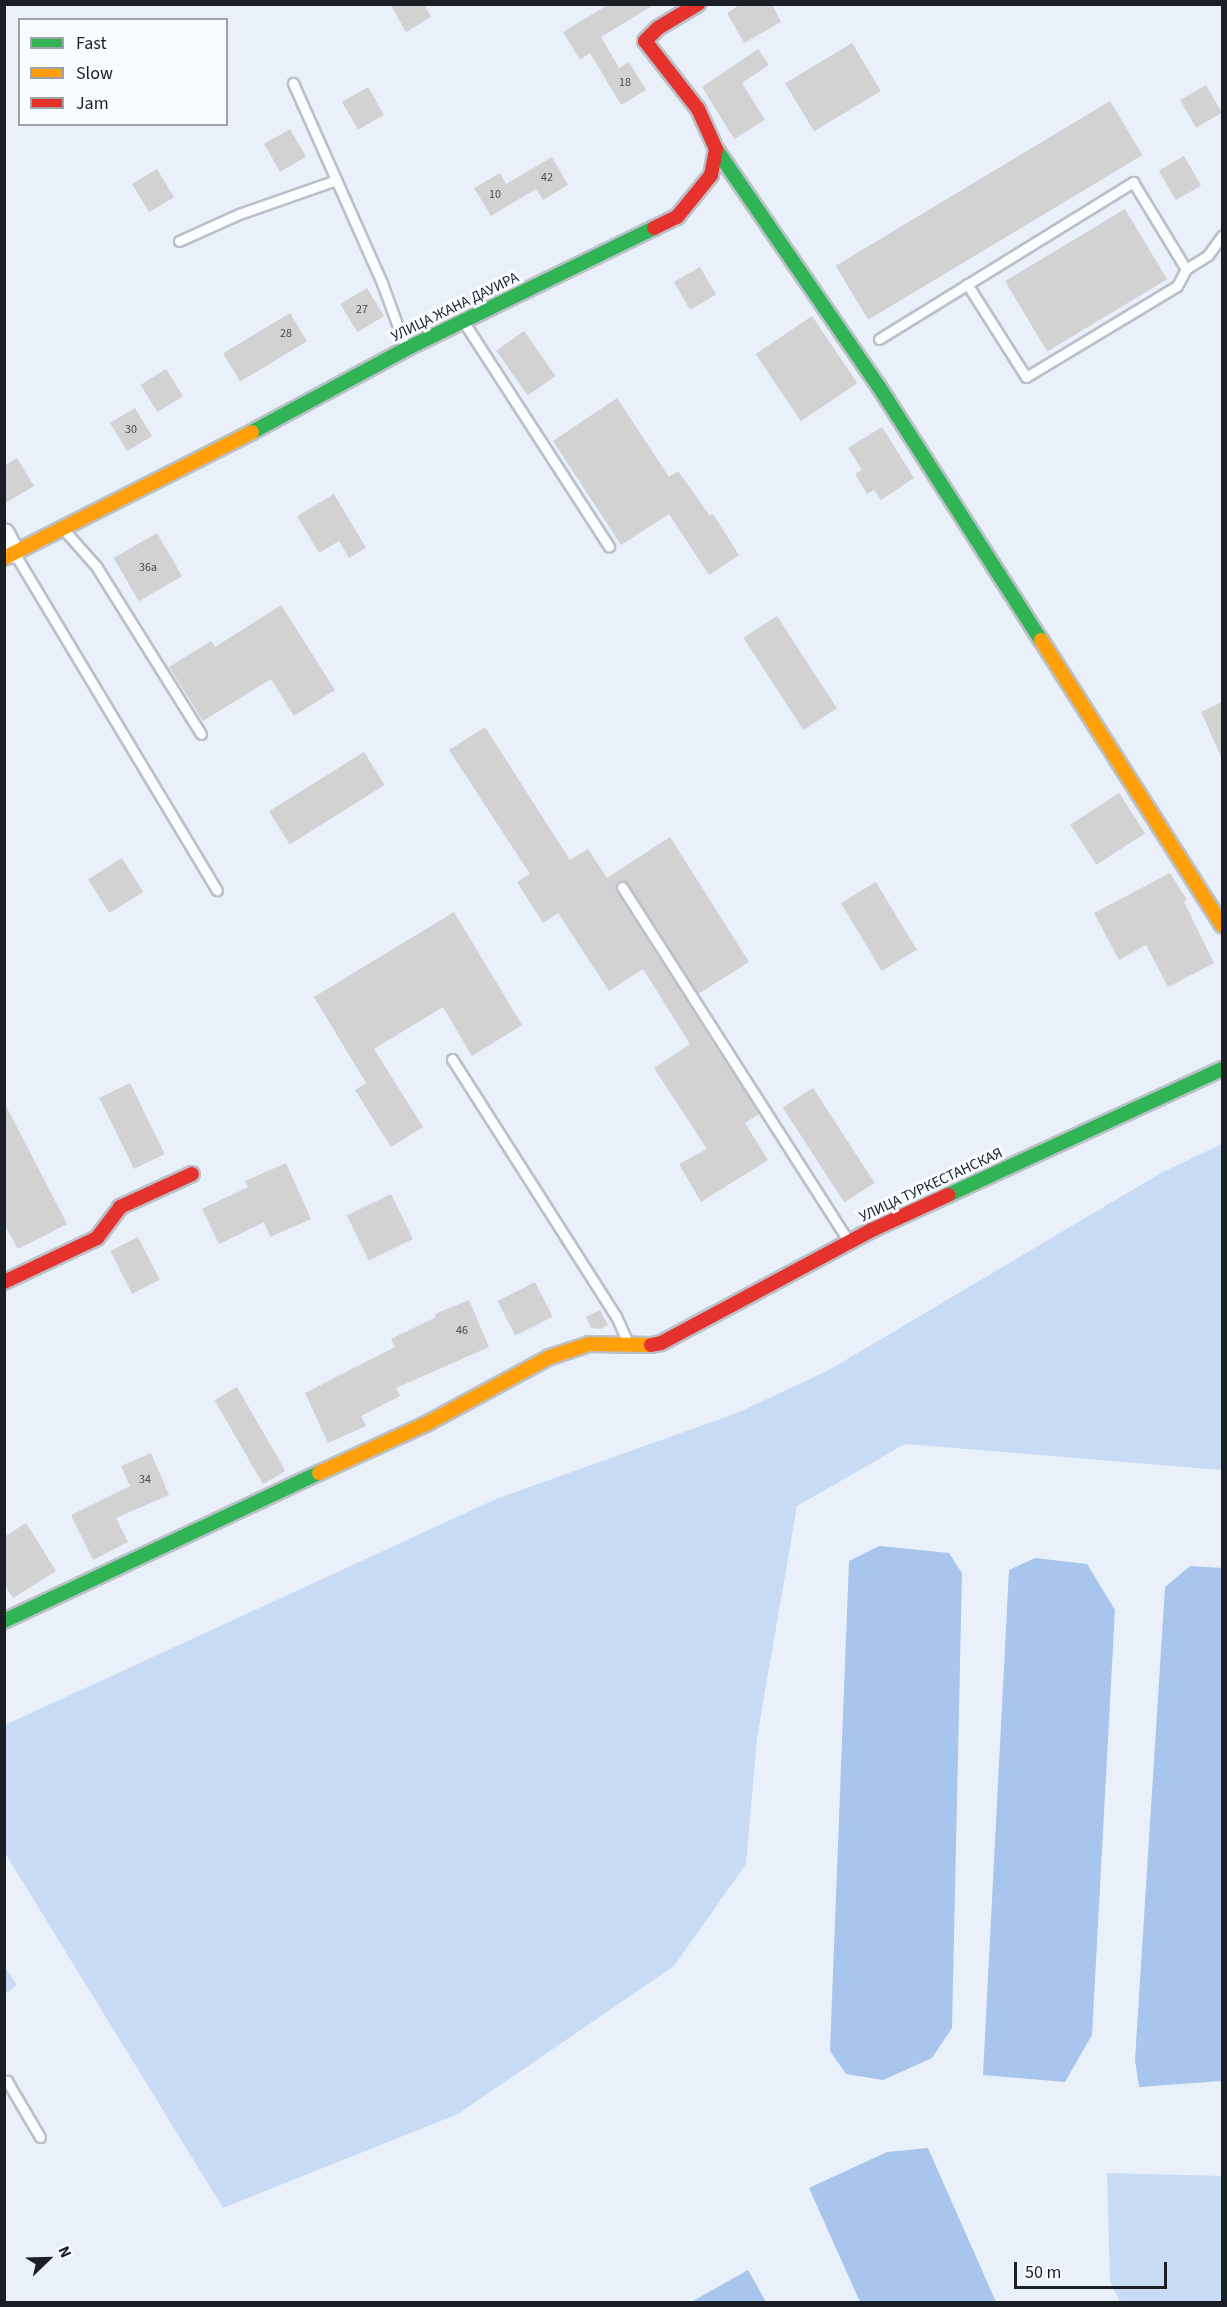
<!DOCTYPE html>
<html>
<head>
<meta charset="utf-8">
<style>
  body { margin:0 }
  #map { position:relative; width:1227px; height:2307px; overflow:hidden; background:#e9f0f9; font-family:"Source Sans 3",sans-serif }
  div>[style] { position:absolute }
  .green>* { inset:0; background:#c7dbf5 }
  .water>* { inset:0; background:#a8c5ed }
  .building>* { inset:0; background:#d2d2d3; transform-origin:0 0 }
  .roads { filter:drop-shadow(2px 0 #bac0c8) drop-shadow(-2px 0 #bac0c8) drop-shadow(0 2px #bac0c8) drop-shadow(0 -2px #bac0c8) }
  .lane>* { height:9px; margin:-4.5px; padding:0 4.5px; transform-origin:4.5px; border-radius:4.5px; background:#fcfdfe }
  .street>* { height:20px; margin:-10px; padding:0 10px; transform-origin:10px; border-radius:10px; background:#fcfdfe }
  .fast>* { height:14px; margin:-7px; padding:0 7px; transform-origin:7px; border-radius:7px; background:#30b455 }
  .slow>* { height:14px; margin:-7px; padding:0 7px; transform-origin:7px; border-radius:7px; background:#ff9f0a }
  .jam>* { height:14px; margin:-7px; padding:0 7px; transform-origin:7px; border-radius:7px; background:#e5322d }
  span { translate:-50% -50%; white-space:nowrap; text-align:center; line-height:1.15; -webkit-text-stroke:6px #f8fbff; paint-order:stroke }
  .number-label { font-size:12px; color:#484c51 }
  .number-label span { -webkit-text-stroke-width:0 }
  .street-label { font-size:15px; color:#1a1f26 }
  .frame { position:absolute; inset:0; border:6px solid #1a1f26; pointer-events:none }
  .legend { position:absolute; left:18px; top:18px; width:210px; height:108px; box-sizing:border-box; background:#f8fbff; border:2px solid #9fa3a8; margin:0; padding:8px 10px; list-style:none; font-size:18px; color:#1a1f26 }
  .legend li { display:flex; align-items:center; gap:12px; height:30px }
  .legend b { width:30px; border:2px solid #9fa3a8 }
  .north { position:absolute; left:18px; top:2229px; width:60px; height:60px; -webkit-text-stroke:4px #f8fbff; paint-order:stroke; rotate:67deg; font-size:16px; font-weight:700; line-height:24px; text-align:center; color:#1a1f26 }
  .north::after { content:''; display:block; margin:auto; width:21px; height:27px; background:#1a1f26; clip-path:polygon(50% 0,100% 100%,50% 72%,0 100%) }
  .scale { position:absolute; left:1014px; top:2262px; width:153px; height:27px; box-sizing:border-box; border:3px solid #1a1f26; border-top:0; padding-left:8px; font-size:18px; line-height:21px; white-space:nowrap; color:#1a1f26; -webkit-text-stroke:4px #f8fbff; paint-order:stroke }
</style>
</head>
<body>
<div id="map">
  <div class="green">
    <i style="clip-path:polygon(1222px 1144px,1222px 1470px,905px 1444px,797px 1506px,757px 1738px,746px 1864px,674px 1966px,458px 2114px,223px 2208px,5px 1853px,5px 1725px,496px 1499px,737px 1413px,829px 1370px,1161px 1173px)"></i>
    <i style="clip-path:polygon(5px 1967px,17px 1985px,5px 1994px,4px 1994px)"></i>
    <i style="clip-path:polygon(1107px 2173px,1222px 2176px,1222px 2302px,1120px 2302px,1110px 2281px)"></i>
  </div>
  <div class="water">
    <i style="clip-path:polygon(879px 1546px,949px 1553px,962px 1573px,952px 2028px,932px 2058px,883px 2080px,846px 2074px,830px 2051px,849px 1561px)"></i>
    <i style="clip-path:polygon(1035px 1558px,1087px 1564px,1115px 1610px,1092px 2035px,1065px 2082px,983px 2075px,1009px 1570px)"></i>
    <i style="clip-path:polygon(1190px 1566px,1222px 1568px,1222px 2081px,1139px 2087px,1135px 2060px,1165px 1587px)"></i>
    <i style="clip-path:polygon(928px 2148px,996px 2302px,860px 2302px,809px 2188px,887px 2152px)"></i>
    <i style="clip-path:polygon(748px 2270px,766px 2302px,692px 2302px,693px 2301px)"></i>
  </div>
  <div class="building">
    <i style="clip-path:polygon(390px 4px,424px 4px,431px 17px,406px 32px)"></i>
    <i style="clip-path:polygon(609px 4px,655px 4px,601px 37px,619px 68px,629px 62px,646px 90px,621px 105px,590px 53px,580px 60px,563px 32px)"></i>
    <i style="clip-path:polygon(741px 4px,772px 4px,781px 22px,744px 43px,727px 13px)"></i>
    <i style="left:852px;top:43px;width:56px;height:78px;rotate:59deg"></i>
    <i style="clip-path:polygon(758px 49px,769px 65px,742px 83px,765px 120px,734px 139px,702px 87px)"></i>
    <i style="left:1206px;top:85px;width:32px;height:30px;rotate:60deg"></i>
    <i style="left:368px;top:87px;width:32px;height:30px;rotate:60deg"></i>
    <i style="left:1110px;top:101px;width:63px;height:320px;rotate:59deg"></i>
    <i style="left:290px;top:129px;width:32px;height:30px;rotate:60deg"></i>
    <i style="left:1184px;top:156px;width:34px;height:29px;rotate:60deg"></i>
    <i style="clip-path:polygon(552px 157px,568px 185px,543px 200px,536px 189px,491px 216px,474px 188px,500px 173px,506px 184px)"></i>
    <i style="left:157px;top:169px;width:33px;height:29px;rotate:59deg"></i>
    <i style="left:1125px;top:209px;width:82px;height:140px;rotate:59deg"></i>
    <i style="left:700px;top:267px;width:32px;height:30px;rotate:60deg"></i>
    <i style="left:367px;top:288px;width:33px;height:31px;rotate:59deg"></i>
    <i style="left:290px;top:313px;width:33px;height:78px;rotate:59deg"></i>
    <i style="left:812px;top:316px;width:81px;height:68px;rotate:56deg"></i>
    <i style="left:524px;top:331px;width:55px;height:34px;rotate:55deg"></i>
    <i style="left:166px;top:369px;width:32px;height:30px;rotate:58deg"></i>
    <i style="clip-path:polygon(617px 398px,669px 477px,678px 471px,710px 516px,713px 514px,739px 555px,709px 575px,669px 514px,621px 545px,553px 441px)"></i>
    <i style="left:135px;top:408px;width:33px;height:29px;rotate:59deg"></i>
    <i style="clip-path:polygon(882px 427px,914px 478px,881px 500px,874px 490px,867px 494px,855px 474px,862px 470px,848px 448px)"></i>
    <i style="clip-path:polygon(17px 458px,34px 486px,4px 504px,4px 466px)"></i>
    <i style="clip-path:polygon(334px 494px,366px 548px,349px 558px,339px 541px,319px 553px,297px 516px)"></i>
    <i style="left:157px;top:533px;width:50px;height:50px;rotate:60deg"></i>
    <i style="clip-path:polygon(281px 605px,335px 690px,294px 716px,271px 679px,203px 721px,169px 667px,211px 641px,215px 647px)"></i>
    <i style="left:777px;top:616px;width:110px;height:40px;rotate:57deg"></i>
    <i style="clip-path:polygon(1222px 702px,1222px 759px,1201px 712px)"></i>
    <i style="clip-path:polygon(485px 727px,570px 860px,588px 849px,607px 878px,670px 837px,749px 962px,698px 994px,628px 883px,622px 880px,616px 883px,616px 891px,759px 1114px,745px 1123px,768px 1160px,701px 1202px,679px 1164px,707px 1149px,654px 1068px,690px 1044px,643px 969px,609px 991px,558px 913px,543px 923px,517px 882px,530px 874px,449px 750px)"></i>
    <i style="left:364px;top:752px;width:39px;height:112px;rotate:58deg"></i>
    <i style="left:1119px;top:793px;width:48px;height:58px;rotate:57deg"></i>
    <i style="left:122px;top:858px;width:40px;height:40px;rotate:58deg"></i>
    <i style="clip-path:polygon(1170px 873px,1187px 900px,1184px 902px,1214px 963px,1168px 987px,1146px 945px,1119px 960px,1094px 913px)"></i>
    <i style="left:876px;top:882px;width:79px;height:41px;rotate:59deg"></i>
    <i style="clip-path:polygon(454px 912px,522px 1025px,472px 1056px,443px 1007px,374px 1049px,423px 1127px,391px 1147px,355px 1090px,366px 1083px,314px 997px)"></i>
    <i style="left:130px;top:1083px;width:79px;height:34px;rotate:64deg"></i>
    <i style="left:813px;top:1088px;width:113px;height:36px;rotate:57deg"></i>
    <i style="clip-path:polygon(4px 1102px,67px 1224px,18px 1249px,4px 1224px)"></i>
    <i style="clip-path:polygon(286px 1163px,311px 1219px,270px 1237px,264px 1222px,219px 1244px,202px 1209px,248px 1187px,245px 1181px)"></i>
    <i style="left:391px;top:1194px;width:50px;height:49px;rotate:64deg"></i>
    <i style="left:138px;top:1237px;width:48px;height:31px;rotate:63deg"></i>
    <i style="left:535px;top:1282px;width:39px;height:42px;rotate:63deg"></i>
    <i style="clip-path:polygon(469px 1300px,489px 1347px,396px 1388px,400px 1396px,361px 1416px,366px 1426px,328px 1443px,305px 1393px,395px 1347px,391px 1339px,436px 1317px,435px 1314px)"></i>
    <i style="clip-path:polygon(600px 1310px,608px 1325px,601px 1329px,591px 1328px,586px 1317px)"></i>
    <i style="left:237px;top:1387px;width:97px;height:26px;rotate:60deg"></i>
    <i style="clip-path:polygon(151px 1453px,169px 1495px,116px 1518px,128px 1542px,93px 1560px,71px 1515px,130px 1486px,121px 1466px)"></i>
    <i style="clip-path:polygon(26px 1523px,56px 1571px,13px 1598px,4px 1584px,4px 1537px)"></i>
  </div>
  <div class="roads">
    <div class="lane">
      <i style="left:293px;top:83px;width:219px;rotate:66deg"></i>
      <i style="left:382px;top:283px;width:67px;rotate:69.9deg"></i>
      <i style="left:179px;top:241px;width:66px;rotate:-24.2deg"></i>
      <i style="left:239px;top:214px;width:103px;rotate:-19.3deg"></i>
      <i style="left:967px;top:284px;width:110px;rotate:57.6deg"></i>
      <i style="left:1026px;top:377px;width:176px;rotate:-31.1deg"></i>
      <i style="left:1177px;top:286px;width:19px;rotate:-62deg"></i>
      <i style="left:465px;top:324px;width:265px;rotate:57.1deg"></i>
      <i style="left:879px;top:339px;width:299px;rotate:-31.7deg"></i>
      <i style="left:1133px;top:182px;width:102px;rotate:58.7deg"></i>
      <i style="left:1186px;top:269px;width:26px;rotate:-32deg"></i>
      <i style="left:1208px;top:255px;width:24px;rotate:-54deg"></i>
      <i style="left:65px;top:531px;width:47px;rotate:48.5deg"></i>
      <i style="left:96px;top:566px;width:198px;rotate:58deg"></i>
      <i style="left:16px;top:556px;width:390px;rotate:59deg"></i>
      <i style="left:622px;top:887px;width:420px;rotate:57.4deg"></i>
      <i style="left:452px;top:1059px;width:305px;rotate:57.5deg"></i>
      <i style="left:616px;top:1316px;width:27px;rotate:66deg"></i>
      <i style="left:4px;top:2083px;width:4px;rotate:-34deg"></i>
      <i style="left:7px;top:2081px;width:65px;rotate:59.5deg"></i>
    </div>
    <div class="street">
      <i style="left:4px;top:534px;width:21px;rotate:62deg"></i>
    </div>
    <div class="fast">
      <i style="left:716px;top:149px;width:288px;rotate:55.6deg"></i>
      <i style="left:879px;top:387px;width:300px;rotate:57.4deg"></i>
      <i style="left:252px;top:432px;width:175px;rotate:-28.3deg"></i>
      <i style="left:406px;top:349px;width:276px;rotate:-26deg"></i>
      <i style="left:948px;top:1195px;width:302px;rotate:-24.7deg"></i>
      <i style="left:4px;top:1621px;width:348px;rotate:-25.2deg"></i>
    </div>
    <div class="slow">
      <i style="left:4px;top:558px;width:278px;rotate:-26.9deg"></i>
      <i style="left:1041px;top:640px;width:338px;rotate:57.6deg"></i>
      <i style="left:319px;top:1473px;width:118px;rotate:-24.6deg"></i>
      <i style="left:426px;top:1424px;width:141px;rotate:-28.4deg"></i>
      <i style="left:550px;top:1357px;width:41px;rotate:-18.4deg"></i>
      <i style="left:589px;top:1344px;width:62px;rotate:0.9deg"></i>
    </div>
    <div class="jam">
      <i style="left:654px;top:228px;width:25px;rotate:-26deg"></i>
      <i style="left:677px;top:217px;width:54px;rotate:-51deg"></i>
      <i style="left:711px;top:175px;width:26px;rotate:-79deg"></i>
      <i style="left:716px;top:149px;width:44px;rotate:-114.2deg"></i>
      <i style="left:698px;top:109px;width:86px;rotate:-127.9deg"></i>
      <i style="left:645px;top:41px;width:18px;rotate:-45deg"></i>
      <i style="left:658px;top:28px;width:47px;rotate:-31deg"></i>
      <i style="left:4px;top:1282px;width:103px;rotate:-25.3deg"></i>
      <i style="left:97px;top:1238px;width:39px;rotate:-53deg"></i>
      <i style="left:120px;top:1207px;width:79px;rotate:-24.6deg"></i>
      <i style="left:651px;top:1345px;width:10px;rotate:-11deg"></i>
      <i style="left:661px;top:1343px;width:239px;rotate:-28.2deg"></i>
      <i style="left:872px;top:1230px;width:84px;rotate:-24.7deg"></i>
    </div>
  </div>
  <div class="number-label">
    <span style="left:625px;top:83px">18</span>
    <span style="left:547px;top:178px">42</span>
    <span style="left:495px;top:195px">10</span>
    <span style="left:362px;top:310px">27</span>
    <span style="left:286px;top:334px">28</span>
    <span style="left:131px;top:430px">30</span>
    <span style="left:148px;top:568px">36а</span>
    <span style="left:462px;top:1331px">46</span>
    <span style="left:145px;top:1480px">34</span>
  </div>
  <div class="street-label">
    <span style="left:455px;top:307px;rotate:-26deg">УЛИЦА ЖАНА ДАУИРА</span>
    <span style="left:931px;top:1185px;rotate:-25deg">УЛИЦА ТУРКЕСТАНСКАЯ</span>
  </div>
  <div class="frame"></div>
  <ul class="legend">
  <li><b style="height:8px;background:#30b455"></b>Fast</li>
  <li><b style="height:8px;background:#ff9f0a"></b>Slow</li>
  <li><b style="height:8px;background:#e5322d"></b>Jam</li>
  </ul>
  <div class="north">N</div>
  <div class="scale">50 m</div>
</div>
</body>
</html>
